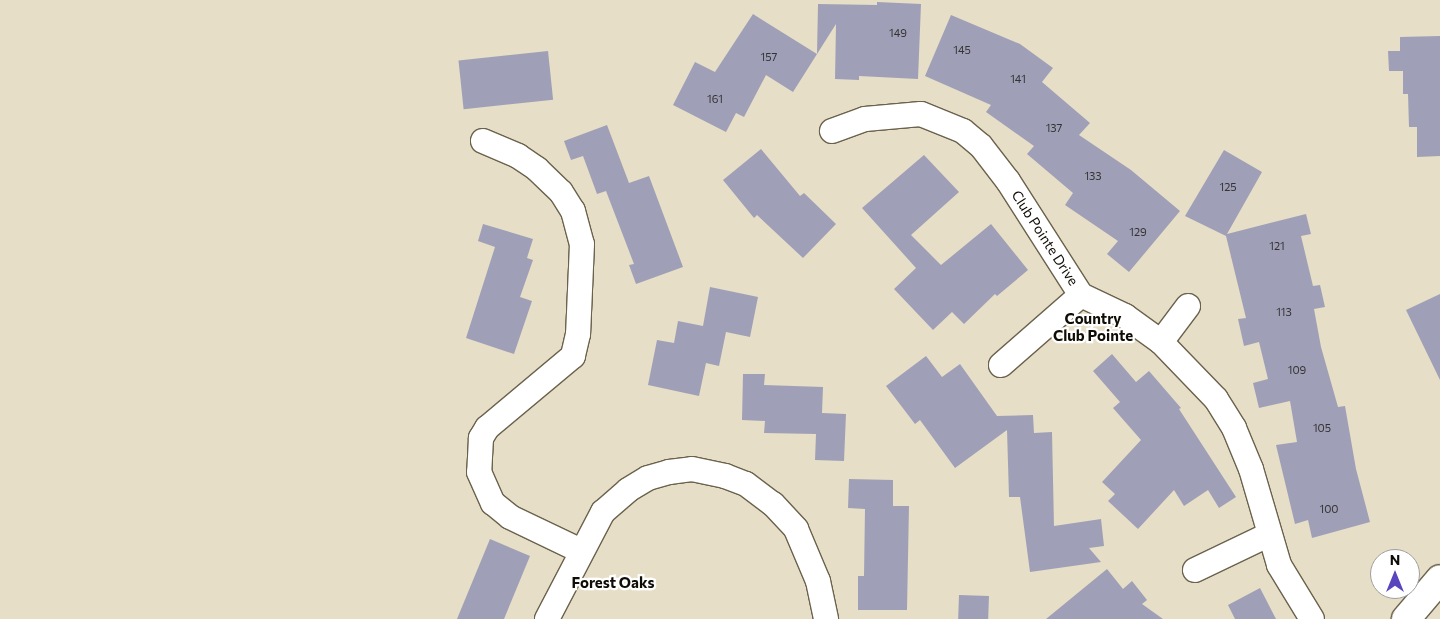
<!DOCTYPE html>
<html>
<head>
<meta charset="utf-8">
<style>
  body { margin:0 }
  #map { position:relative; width:1440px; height:619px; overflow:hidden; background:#e6dec6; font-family:Commissioner,sans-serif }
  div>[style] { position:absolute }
  .building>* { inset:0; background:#9fa0b7; transform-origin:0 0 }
  .roads { filter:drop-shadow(1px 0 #6a624d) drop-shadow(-1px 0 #6a624d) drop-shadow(0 1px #6a624d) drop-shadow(0 -1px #6a624d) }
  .street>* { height:24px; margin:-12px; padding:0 12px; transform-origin:12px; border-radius:12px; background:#fff }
  .primary>* { height:28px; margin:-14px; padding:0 14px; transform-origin:14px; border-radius:14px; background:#fff }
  span { translate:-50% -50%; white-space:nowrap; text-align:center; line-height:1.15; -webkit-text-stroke:4.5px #fff; paint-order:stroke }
  .number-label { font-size:11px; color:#343232 }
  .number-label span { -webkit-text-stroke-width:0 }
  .street-label { font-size:14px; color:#100d06 }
  .neighbourhood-label { font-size:15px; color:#100d06; font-weight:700 }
  .north { position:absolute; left:1370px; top:549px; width:50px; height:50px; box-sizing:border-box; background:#fff; border:1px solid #9f9e9b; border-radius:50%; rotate:0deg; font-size:14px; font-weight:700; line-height:20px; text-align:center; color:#100d06 }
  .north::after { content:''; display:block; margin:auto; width:18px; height:22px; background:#5945bd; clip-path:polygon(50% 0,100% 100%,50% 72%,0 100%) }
</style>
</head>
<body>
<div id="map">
  <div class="building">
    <i style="clip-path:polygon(877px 2px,921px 4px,918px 79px,859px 76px,859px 80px,835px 79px,836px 24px,793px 92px,766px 75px,744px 117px,736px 113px,726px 132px,673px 105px,695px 62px,715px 72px,753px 14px,817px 54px,818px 4px,877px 5px)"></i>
    <i style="clip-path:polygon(951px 15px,1020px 44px,1053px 68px,1042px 82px,1090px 123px,1079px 135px,1131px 170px,1180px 211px,1129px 272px,1107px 254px,1118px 241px,1065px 205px,1073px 193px,1027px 154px,1034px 146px,986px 112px,991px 105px,925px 76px)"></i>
    <i style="clip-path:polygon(1440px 36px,1440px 156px,1417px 157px,1417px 127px,1409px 127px,1408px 94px,1403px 94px,1403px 71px,1389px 71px,1388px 51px,1400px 51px,1400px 37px)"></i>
    <i style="left:548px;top:51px;width:49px;height:90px;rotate:84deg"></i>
    <i style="clip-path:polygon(607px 125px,629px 183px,649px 176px,683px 267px,636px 284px,629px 265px,634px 264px,606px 191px,597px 194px,583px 156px,571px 160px,564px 141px)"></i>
    <i style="clip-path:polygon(761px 149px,800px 196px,804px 193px,836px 224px,803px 258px,757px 215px,754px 218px,723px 180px)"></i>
    <i style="clip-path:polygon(1224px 150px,1262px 172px,1227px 234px,1306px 214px,1311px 234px,1301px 236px,1313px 286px,1320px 285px,1325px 307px,1314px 309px,1321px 347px,1338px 407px,1345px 406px,1356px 469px,1370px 522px,1312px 538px,1308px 520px,1295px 524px,1276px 445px,1297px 442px,1290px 401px,1259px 408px,1253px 383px,1268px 379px,1259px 342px,1244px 346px,1238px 319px,1246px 318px,1226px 236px,1185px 216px)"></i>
    <i style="clip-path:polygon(924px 155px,959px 192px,911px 235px,941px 265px,991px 224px,1028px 270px,997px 296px,995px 294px,964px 324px,952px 312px,933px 330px,894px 289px,916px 268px,862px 208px)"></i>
    <i style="clip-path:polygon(483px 224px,533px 239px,527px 258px,533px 260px,520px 297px,532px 301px,514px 354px,466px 338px,495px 247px,478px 241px)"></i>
    <i style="clip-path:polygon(710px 287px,758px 297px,750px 337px,726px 332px,719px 366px,706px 363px,699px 396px,648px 385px,657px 340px,674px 343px,678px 321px,703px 326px)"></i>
    <i style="clip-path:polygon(1440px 294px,1440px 380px,1406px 310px)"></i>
    <i style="clip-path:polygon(1112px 354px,1136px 382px,1149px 371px,1181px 408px,1179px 409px,1236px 497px,1219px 508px,1208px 490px,1184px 506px,1174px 490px,1138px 529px,1108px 501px,1115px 494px,1102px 482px,1141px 440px,1113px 408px,1120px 402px,1093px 371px)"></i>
    <i style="clip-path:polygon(926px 356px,942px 377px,960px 364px,997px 416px,1033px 415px,1034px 433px,1052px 432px,1054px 526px,1101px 519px,1104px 546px,1089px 548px,1101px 562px,1030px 572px,1020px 497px,1009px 497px,1007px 430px,955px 468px,920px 420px,915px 424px,886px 386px)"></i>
    <i style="clip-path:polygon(743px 374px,765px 374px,764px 385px,823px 387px,822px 413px,846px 414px,844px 461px,815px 460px,816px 434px,764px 433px,765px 421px,742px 420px)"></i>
    <i style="clip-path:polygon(849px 479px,893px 480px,893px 506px,909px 506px,907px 610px,858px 610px,858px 576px,864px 576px,865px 509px,848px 508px)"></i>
    <i style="clip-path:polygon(490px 539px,530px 556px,504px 619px,457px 619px)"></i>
    <i style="clip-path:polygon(1107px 569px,1123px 589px,1132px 581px,1147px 600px,1142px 604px,1163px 619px,1046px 619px)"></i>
    <i style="clip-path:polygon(1260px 588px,1276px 619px,1235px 619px,1228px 605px)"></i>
    <i style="left:959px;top:595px;width:30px;height:24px;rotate:2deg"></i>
  </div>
  <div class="roads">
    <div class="street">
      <i style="left:832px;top:131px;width:35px;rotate:-20deg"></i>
      <i style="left:865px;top:119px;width:56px;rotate:-5.1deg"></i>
      <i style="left:921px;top:114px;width:45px;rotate:22deg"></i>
      <i style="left:963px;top:131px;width:23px;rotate:40deg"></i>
      <i style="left:981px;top:146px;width:44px;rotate:52.4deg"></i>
      <i style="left:1008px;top:181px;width:135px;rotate:57.4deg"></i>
      <i style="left:1081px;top:295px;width:49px;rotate:25.5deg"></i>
      <i style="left:1125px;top:316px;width:44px;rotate:35.8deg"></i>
      <i style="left:1161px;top:342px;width:79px;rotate:46deg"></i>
      <i style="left:1216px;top:399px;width:34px;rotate:58deg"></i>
      <i style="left:1234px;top:428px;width:44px;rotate:67.5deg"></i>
      <i style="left:1251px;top:469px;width:100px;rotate:73.7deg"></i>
      <i style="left:1279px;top:565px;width:63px;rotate:58.6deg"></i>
      <i style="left:483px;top:141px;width:38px;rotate:23deg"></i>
      <i style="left:518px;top:156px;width:23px;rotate:34deg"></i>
      <i style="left:537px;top:169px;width:33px;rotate:44deg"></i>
      <i style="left:561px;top:192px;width:22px;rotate:58deg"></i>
      <i style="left:573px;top:211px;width:34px;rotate:75deg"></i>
      <i style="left:582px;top:244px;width:90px;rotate:92.5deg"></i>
      <i style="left:578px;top:334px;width:23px;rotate:103deg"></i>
      <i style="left:573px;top:356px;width:112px;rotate:140.1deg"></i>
      <i style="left:487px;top:428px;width:12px;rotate:121deg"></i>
      <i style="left:481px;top:438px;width:34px;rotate:93deg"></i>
      <i style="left:479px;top:472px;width:34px;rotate:66deg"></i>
      <i style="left:493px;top:503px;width:22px;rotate:39deg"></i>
      <i style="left:510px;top:517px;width:79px;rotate:25.6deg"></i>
      <i style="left:1161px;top:342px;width:45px;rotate:-53.1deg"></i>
      <i style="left:1001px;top:365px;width:106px;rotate:-41.2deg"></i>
      <i style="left:1195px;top:570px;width:81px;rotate:-25.6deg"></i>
      <i style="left:547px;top:619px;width:121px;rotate:-62.4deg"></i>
      <i style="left:603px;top:512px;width:33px;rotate:-41deg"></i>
      <i style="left:628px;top:490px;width:23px;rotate:-31deg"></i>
      <i style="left:648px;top:478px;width:22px;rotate:-16deg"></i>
      <i style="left:669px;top:472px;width:23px;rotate:-7deg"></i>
      <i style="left:692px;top:469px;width:34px;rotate:12deg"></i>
      <i style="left:725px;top:476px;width:22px;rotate:21deg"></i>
      <i style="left:746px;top:484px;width:34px;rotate:37deg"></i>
      <i style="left:773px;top:504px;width:34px;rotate:47deg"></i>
      <i style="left:796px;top:529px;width:56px;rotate:67.1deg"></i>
      <i style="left:818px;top:581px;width:39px;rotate:78deg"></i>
    </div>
    <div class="primary">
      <i style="left:1406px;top:619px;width:52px;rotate:-49.6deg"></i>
    </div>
  </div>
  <div class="number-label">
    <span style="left:898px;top:33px">149</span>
    <span style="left:962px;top:50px">145</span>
    <span style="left:769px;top:57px">157</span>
    <span style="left:1018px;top:79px">141</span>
    <span style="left:715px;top:99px">161</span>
    <span style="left:1054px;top:128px">137</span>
    <span style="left:1093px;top:176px">133</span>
    <span style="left:1228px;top:187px">125</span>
    <span style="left:1138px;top:232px">129</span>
    <span style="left:1277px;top:246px">121</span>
    <span style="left:1284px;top:312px">113</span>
    <span style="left:1297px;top:370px">109</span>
    <span style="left:1322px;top:428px">105</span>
    <span style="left:1329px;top:509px">100</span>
  </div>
  <div class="street-label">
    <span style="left:1045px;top:238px;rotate:57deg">Club Pointe Drive</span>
  </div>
  <div class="neighbourhood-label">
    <span style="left:1093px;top:327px">Country<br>Club Pointe</span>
    <span style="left:613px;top:583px">Forest Oaks</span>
  </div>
  <div class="north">N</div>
</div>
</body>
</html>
